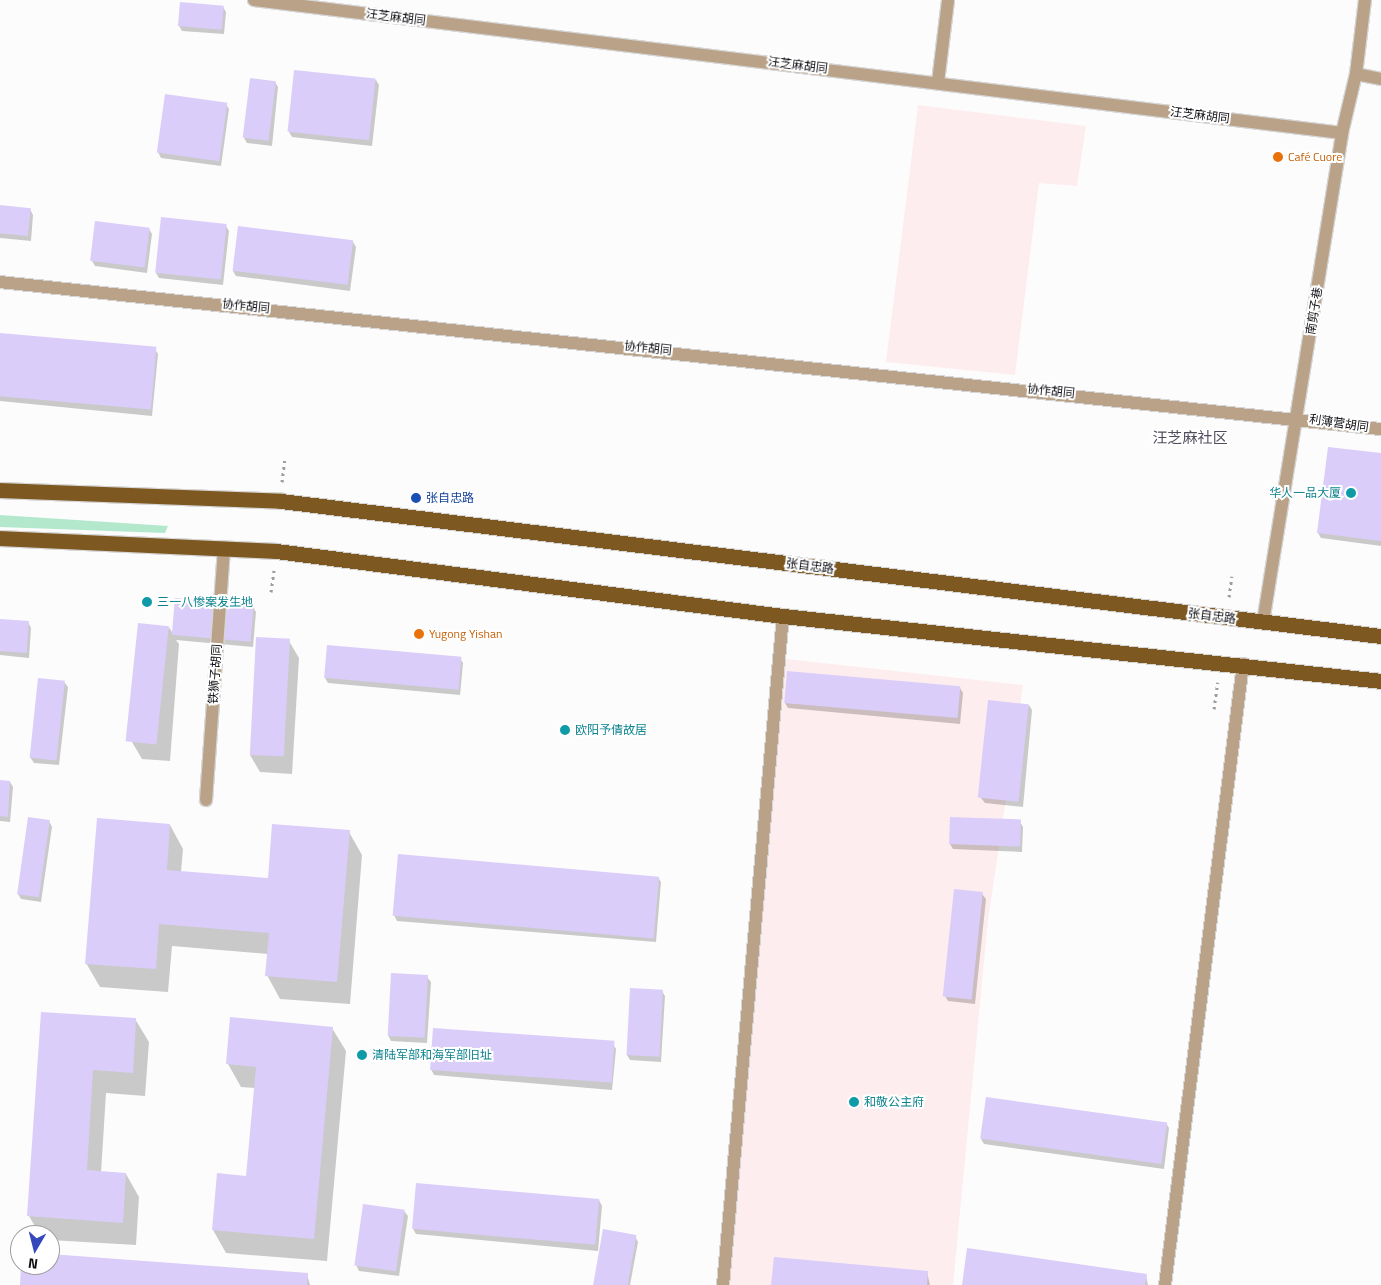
<!DOCTYPE html>
<html>
<head>
<meta charset="utf-8">
<style>
  body { margin:0 }
  #map { position:relative; width:1381px; height:1285px; overflow:hidden; background:#fcfcfc; font-family:"Titillium Web","Noto Sans SC",sans-serif }
  div>[style] { position:absolute }
  .commercial>* { inset:0; background:#feedee }
  .green>* { inset:0; background:#b3e8cd }
  .shadow>* { inset:0; background:#0003 }
  .building>* { inset:0; background:#dbcdf9; transform-origin:0 0 }
  .path>* { height:3px; margin-top:-1.5px; transform-origin:0; background:repeating-linear-gradient(90deg,#9d9c9e 0 2.5px,transparent 0 6.5px) }
  .roads { filter:drop-shadow(1px 0 #d6d6d7) drop-shadow(-1px 0 #d6d6d7) drop-shadow(0 1px #d6d6d7) drop-shadow(0 -1px #d6d6d7) }
  .lane>* { height:12px; margin:-6px; padding:0 6px; transform-origin:6px; border-radius:6px; background:#b9a287 }
  .primary>* { height:15px; margin:-7.5px; padding:0 7.5px; transform-origin:7.5px; border-radius:7.5px; background:#7e5821 }
  .dots>* { width:14px; height:14px; translate:-50% -50%; box-sizing:border-box; border:2px solid #fff; border-radius:50% }
  span { translate:-50% -50%; white-space:nowrap; text-align:center; line-height:1.15; -webkit-text-stroke:4px #fff; paint-order:stroke }
  .street-label { font-size:12px; color:#0e0c12 }
  .food-label { font-size:12px; color:#c56008 }
  .left { translate:0 -50%; text-align:left }
  .culture-label { font-size:12px; color:#0d838f }
  .right { translate:-100% -50%; text-align:right }
  .transit-label { font-size:12px; color:#164399 }
  .quarter-label { font-size:15px; color:#524d5e }
  .north { position:absolute; left:10px; top:1225px; width:50px; height:50px; box-sizing:border-box; background:#fff; border:1px solid #9f9ea0; border-radius:50%; rotate:188deg; font-size:14px; font-weight:700; line-height:20px; text-align:center; color:#0e0c12 }
  .north::after { content:''; display:block; margin:auto; width:18px; height:22px; background:#3649bb; clip-path:polygon(50% 0,100% 100%,50% 72%,0 100%) }
</style>
</head>
<body>
<div id="map">
  <div class="commercial">
    <i style="clip-path:polygon(918px 105px,1086px 126px,1077px 186px,1039px 183px,1015px 375px,886px 362px)"></i>
    <i style="clip-path:polygon(777px 658px,1023px 685px,988px 920px,953px 1285px,720px 1285px)"></i>
  </div>
  <div class="green">
    <i style="clip-path:polygon(0 515px,168px 526px,165px 533px,0 527px)"></i>
  </div>
  <div class="shadow">
    <i style="clip-path:polygon(223px 7px,226px 12px,224px 34px,182px 31px,179px 26px)"></i>
    <i style="clip-path:polygon(376px 80px,379px 85px,372px 146px,292px 137px,289px 132px)"></i>
    <i style="clip-path:polygon(275px 82px,278px 87px,272px 146px,247px 143px,244px 138px)"></i>
    <i style="clip-path:polygon(166px 95px,226px 104px,229px 109px,221px 166px,161px 158px,158px 152px)"></i>
    <i style="clip-path:polygon(0 206px,30px 209px,33px 215px,31px 241px,0 238px)"></i>
    <i style="clip-path:polygon(226px 226px,229px 231px,223px 285px,159px 278px,156px 273px)"></i>
    <i style="clip-path:polygon(149px 229px,152px 234px,147px 273px,95px 266px,92px 261px)"></i>
    <i style="clip-path:polygon(353px 242px,356px 247px,350px 291px,236px 276px,233px 271px)"></i>
    <i style="clip-path:polygon(0 334px,155px 349px,158px 354px,152px 416px,0 401px)"></i>
    <i style="clip-path:polygon(1381px 455px,1381px 546px,1321px 538px,1318px 533px)"></i>
    <i style="clip-path:polygon(253px 607px,256px 612px,253px 647px,176px 640px,179px 644px,170px 761px,142px 759px,132px 742px,169px 627px,173px 634px)"></i>
    <i style="clip-path:polygon(0 620px,28px 622px,31px 628px,29px 658px,0 655px)"></i>
    <i style="clip-path:polygon(289px 641px,299px 658px,292px 774px,260px 772px,250px 755px)"></i>
    <i style="clip-path:polygon(460px 658px,463px 663px,460px 695px,328px 683px,325px 678px)"></i>
    <i style="clip-path:polygon(64px 682px,68px 687px,59px 765px,34px 763px,30px 757px)"></i>
    <i style="clip-path:polygon(960px 688px,963px 693px,960px 724px,788px 708px,785px 703px)"></i>
    <i style="clip-path:polygon(1029px 705px,1032px 710px,1023px 807px,985px 803px,981px 798px)"></i>
    <i style="clip-path:polygon(0 781px,10px 782px,13px 787px,10px 822px,0 821px)"></i>
    <i style="clip-path:polygon(49px 821px,52px 827px,41px 902px,21px 899px,18px 894px)"></i>
    <i style="clip-path:polygon(1020px 822px,1023px 827px,1022px 852px,953px 849px,950px 844px)"></i>
    <i style="clip-path:polygon(170px 825px,183px 849px,181px 872px,269px 880px,349px 832px,362px 855px,350px 1004px,280px 999px,267px 975px,268px 954px,172px 946px,168px 992px,100px 987px,86px 963px)"></i>
    <i style="clip-path:polygon(658px 877px,661px 882px,656px 942px,397px 921px,394px 915px)"></i>
    <i style="clip-path:polygon(982px 894px,986px 899px,975px 1004px,948px 1001px,945px 996px)"></i>
    <i style="clip-path:polygon(427px 977px,431px 982px,427px 1043px,391px 1041px,388px 1035px)"></i>
    <i style="clip-path:polygon(662px 991px,665px 996px,661px 1062px,630px 1060px,627px 1055px)"></i>
    <i style="clip-path:polygon(42px 1013px,135px 1019px,149px 1042px,145px 1096px,106px 1093px,101px 1173px,126px 1174px,139px 1197px,136px 1245px,50px 1240px,50px 1235px,40px 1235px,29px 1216px)"></i>
    <i style="clip-path:polygon(332px 1028px,346px 1051px,327px 1261px,226px 1253px,213px 1230px,248px 1177px,255px 1088px,241px 1087px,228px 1064px)"></i>
    <i style="clip-path:polygon(613px 1044px,616px 1049px,612px 1090px,434px 1075px,431px 1069px)"></i>
    <i style="clip-path:polygon(1166px 1123px,1169px 1128px,1164px 1169px,984px 1144px,981px 1139px)"></i>
    <i style="clip-path:polygon(599px 1200px,602px 1206px,598px 1251px,416px 1234px,413px 1229px)"></i>
    <i style="clip-path:polygon(364px 1205px,404px 1211px,408px 1216px,399px 1276px,359px 1271px,356px 1265px)"></i>
    <i style="clip-path:polygon(635px 1236px,638px 1242px,630px 1285px,594px 1285px)"></i>
    <i style="clip-path:polygon(50px 1255px,307px 1274px,310px 1285px,21px 1285px,23px 1265px,50px 1265px)"></i>
    <i style="clip-path:polygon(927px 1272px,930px 1285px,772px 1285px)"></i>
    <i style="clip-path:polygon(1146px 1275px,1148px 1285px,963px 1285px)"></i>
  </div>
  <div class="building">
    <i style="left:180px;top:2px;width:44px;height:24px;rotate:5deg"></i>
    <i style="left:294px;top:70px;width:82px;height:62px;rotate:6deg"></i>
    <i style="left:250px;top:78px;width:26px;height:60px;rotate:7deg"></i>
    <i style="left:165px;top:94px;width:63px;height:59px;rotate:8deg"></i>
    <i style="left:0;top:205px;width:31px;height:28px;rotate:6deg"></i>
    <i style="left:161px;top:217px;width:66px;height:56px;rotate:6deg"></i>
    <i style="left:95px;top:221px;width:55px;height:40px;rotate:7deg"></i>
    <i style="left:238px;top:226px;width:116px;height:45px;rotate:7deg"></i>
    <i style="left:0;top:333px;width:157px;height:63px;rotate:5deg"></i>
    <i style="clip-path:polygon(1328px 447px,1381px 453px,1381px 541px,1317px 533px)"></i>
    <i style="left:175px;top:598px;width:79px;height:37px;rotate:5deg"></i>
    <i style="left:0;top:619px;width:29px;height:32px;rotate:4deg"></i>
    <i style="left:138px;top:623px;width:31px;height:119px;rotate:6deg"></i>
    <i style="left:256px;top:637px;width:34px;height:118px;rotate:3deg"></i>
    <i style="left:327px;top:645px;width:135px;height:33px;rotate:5deg"></i>
    <i style="left:787px;top:671px;width:174px;height:32px;rotate:5deg"></i>
    <i style="left:38px;top:678px;width:27px;height:80px;rotate:6deg"></i>
    <i style="left:988px;top:700px;width:41px;height:98px;rotate:6deg"></i>
    <i style="clip-path:polygon(0 780px,10px 781px,8px 817px,0 816px)"></i>
    <i style="left:28px;top:817px;width:22px;height:78px;rotate:8deg"></i>
    <i style="left:950px;top:817px;width:71px;height:27px;rotate:2deg"></i>
    <i style="clip-path:polygon(97px 818px,170px 824px,167px 870px,268px 878px,272px 824px,350px 830px,337px 982px,265px 976px,269px 933px,159px 924px,156px 969px,85px 964px)"></i>
    <i style="left:398px;top:854px;width:262px;height:62px;rotate:5deg"></i>
    <i style="left:954px;top:889px;width:29px;height:108px;rotate:6deg"></i>
    <i style="left:391px;top:973px;width:37px;height:63px;rotate:3deg"></i>
    <i style="left:630px;top:988px;width:33px;height:67px;rotate:3deg"></i>
    <i style="clip-path:polygon(41px 1012px,136px 1018px,133px 1073px,93px 1070px,87px 1170px,126px 1173px,123px 1223px,27px 1216px)"></i>
    <i style="clip-path:polygon(230px 1017px,333px 1027px,314px 1239px,212px 1230px,217px 1173px,246px 1176px,256px 1067px,226px 1064px)"></i>
    <i style="left:433px;top:1028px;width:182px;height:42px;rotate:4deg"></i>
    <i style="left:986px;top:1097px;width:183px;height:42px;rotate:8deg"></i>
    <i style="left:416px;top:1183px;width:184px;height:46px;rotate:5deg"></i>
    <i style="left:363px;top:1204px;width:42px;height:62px;rotate:8deg"></i>
    <i style="left:603px;top:1229px;width:34px;height:57px;rotate:10deg"></i>
    <i style="clip-path:polygon(967px 1248px,1147px 1274px,1145px 1285px,962px 1285px)"></i>
    <i style="clip-path:polygon(50px 1254px,308px 1273px,307px 1285px,20px 1285px,21px 1265px,50px 1265px)"></i>
    <i style="clip-path:polygon(774px 1257px,928px 1271px,927px 1285px,771px 1285px)"></i>
  </div>
  <div class="path">
    <i style="left:282px;top:482px;width:24px;rotate:-83deg"></i>
    <i style="left:271px;top:592px;width:22px;rotate:-82deg"></i>
    <i style="left:1229px;top:597px;width:21px;rotate:-82deg"></i>
    <i style="left:1214px;top:709px;width:27px;rotate:-82deg"></i>
  </div>
  <div class="roads">
    <div class="lane">
      <i style="left:254px;top:0;width:1096px;rotate:6.97deg"></i>
      <i style="left:1356px;top:74px;width:25px;rotate:11deg"></i>
      <i style="left:938px;top:82px;width:83px;rotate:-83deg"></i>
      <i style="left:0;top:282px;width:1389px;rotate:6.08deg"></i>
      <i style="left:1263px;top:622px;width:495px;rotate:-80.8deg"></i>
      <i style="left:1342px;top:133px;width:61px;rotate:-76.7deg"></i>
      <i style="left:1356px;top:74px;width:75px;rotate:-83.1deg"></i>
      <i style="left:206px;top:800px;width:253px;rotate:-85.9deg"></i>
      <i style="left:723px;top:1285px;width:672px;rotate:-84.88deg"></i>
      <i style="left:1165px;top:1285px;width:626px;rotate:-82.84deg"></i>
    </div>
    <div class="primary">
      <i style="left:0;top:490px;width:281px;rotate:2.2deg"></i>
      <i style="left:281px;top:501px;width:1108px;rotate:7deg"></i>
      <i style="left:0;top:538px;width:276px;rotate:2.7deg"></i>
      <i style="left:276px;top:551px;width:511px;rotate:7.31deg"></i>
      <i style="left:783px;top:616px;width:602px;rotate:6.2deg"></i>
    </div>
  </div>
  <div class="dots">
    <i style="left:1278px;top:157px;background:#e8710a"></i>
    <i style="left:1351px;top:493px;background:#0f9aa8"></i>
    <i style="left:416px;top:498px;background:#1a4fb4"></i>
    <i style="left:147px;top:602px;background:#0f9aa8"></i>
    <i style="left:419px;top:634px;background:#e8710a"></i>
    <i style="left:565px;top:730px;background:#0f9aa8"></i>
    <i style="left:362px;top:1055px;background:#0f9aa8"></i>
    <i style="left:854px;top:1102px;background:#0f9aa8"></i>
  </div>
  <div class="street-label">
    <span style="left:396px;top:17px;rotate:7deg">汪芝麻胡同</span>
    <span style="left:798px;top:65px;rotate:7deg">汪芝麻胡同</span>
    <span style="left:1200px;top:115px;rotate:7deg">汪芝麻胡同</span>
    <span style="left:246px;top:306px;rotate:6deg">协作胡同</span>
    <span style="left:1314px;top:311px;rotate:-81deg">南剪子巷</span>
    <span style="left:648px;top:348px;rotate:6deg">协作胡同</span>
    <span style="left:1051px;top:391px;rotate:6deg">协作胡同</span>
    <span style="left:1339px;top:423px;rotate:8deg">利薄营胡同</span>
    <span style="left:810px;top:566px;rotate:7deg">张自忠路</span>
    <span style="left:1212px;top:616px;rotate:7deg">张自忠路</span>
    <span style="left:215px;top:674px;rotate:-86deg">铁狮子胡同</span>
  </div>
  <div class="food-label">
    <span class="left" style="left:1288px;top:157px">Café Cuore</span>
    <span class="left" style="left:429px;top:634px">Yugong Yishan</span>
  </div>
  <div class="culture-label">
    <span class="right" style="left:1341px;top:493px">华人一品大厦</span>
    <span class="left" style="left:157px;top:602px">三一八惨案发生地</span>
    <span class="left" style="left:575px;top:730px">欧阳予倩故居</span>
    <span class="left" style="left:372px;top:1055px">清陆军部和海军部旧址</span>
    <span class="left" style="left:864px;top:1102px">和敬公主府</span>
  </div>
  <div class="transit-label">
    <span class="left" style="left:426px;top:498px">张自忠路</span>
  </div>
  <div class="quarter-label">
    <span style="left:1190px;top:438px">汪芝麻社区</span>
  </div>
  <div class="north">N</div>
</div>
</body>
</html>
